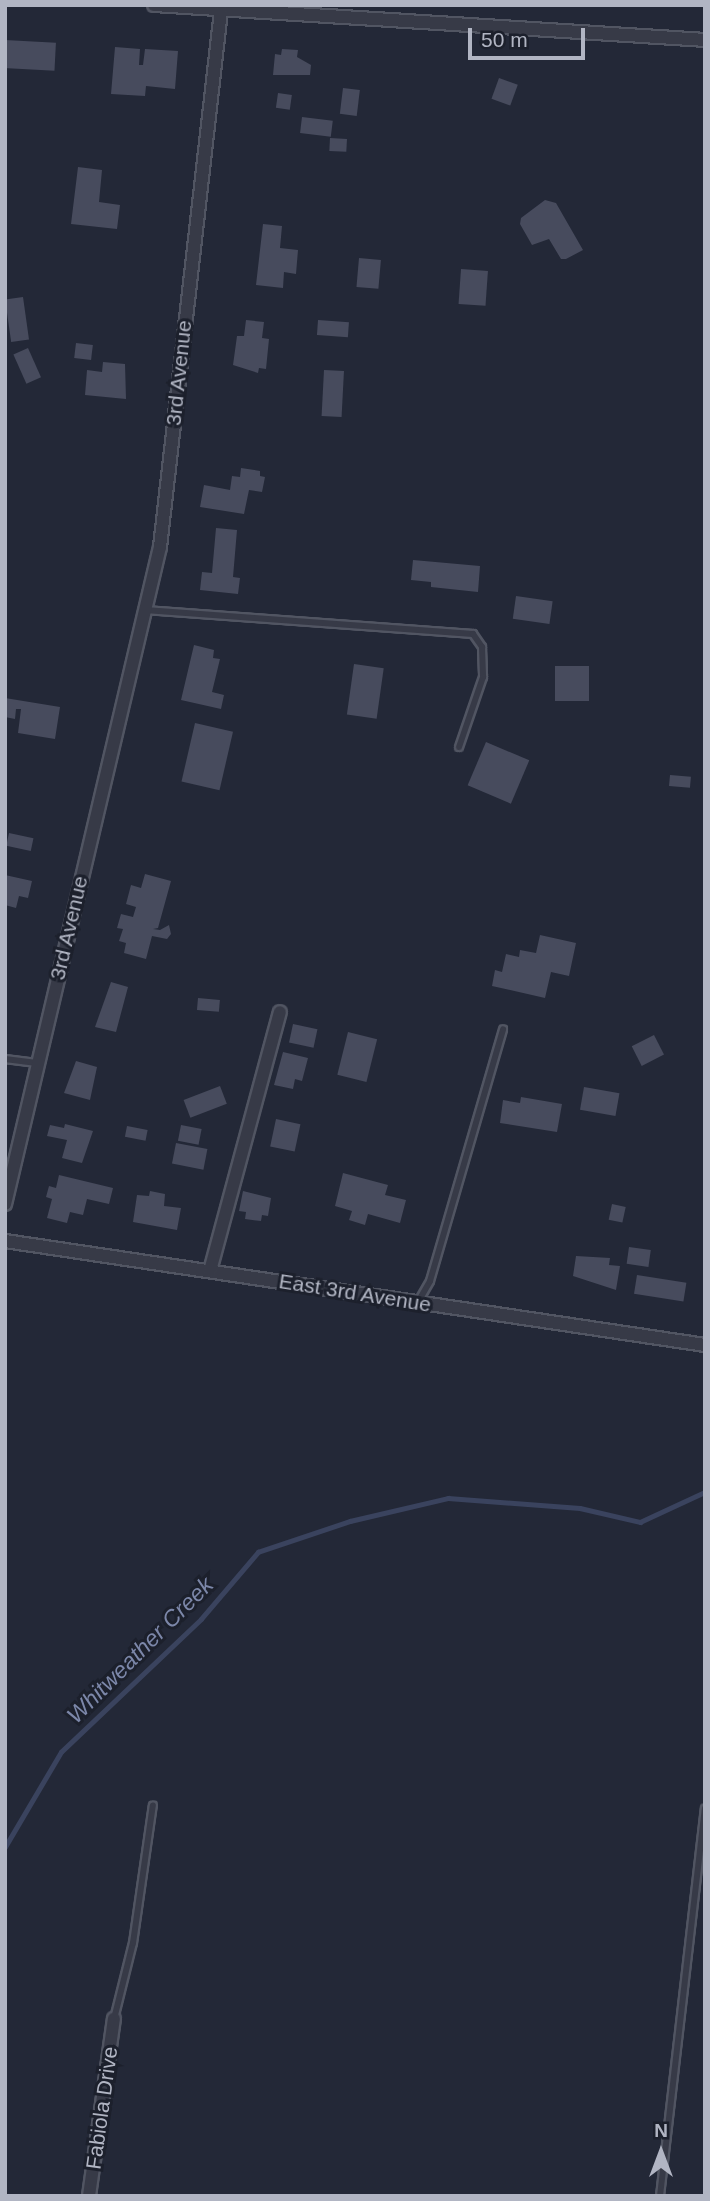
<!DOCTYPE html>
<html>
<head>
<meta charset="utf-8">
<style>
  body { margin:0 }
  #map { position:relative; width:710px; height:2201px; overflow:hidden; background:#232837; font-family:Arial,sans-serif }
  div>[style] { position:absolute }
  .stream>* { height:4.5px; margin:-2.25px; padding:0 2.25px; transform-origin:2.25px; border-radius:2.25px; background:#3a435e }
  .building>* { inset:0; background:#474b5d; transform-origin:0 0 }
  .roads { filter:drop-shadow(2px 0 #515562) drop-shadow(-2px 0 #515562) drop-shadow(0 2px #515562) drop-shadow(0 -2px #515562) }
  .lane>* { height:6px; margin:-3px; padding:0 3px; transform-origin:3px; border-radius:3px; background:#373a47 }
  .street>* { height:12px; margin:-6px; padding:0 6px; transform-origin:6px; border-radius:6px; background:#373a47 }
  span { translate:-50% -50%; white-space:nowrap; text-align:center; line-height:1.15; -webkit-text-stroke:6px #1c202c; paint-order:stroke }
  .street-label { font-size:21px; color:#b1b5c3 }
  .water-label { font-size:23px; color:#7c87a9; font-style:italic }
  .frame { position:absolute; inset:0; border:7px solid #b1b5c3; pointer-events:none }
  .north { position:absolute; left:626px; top:2117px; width:70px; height:70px; -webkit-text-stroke:5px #1c202c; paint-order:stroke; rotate:0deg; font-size:19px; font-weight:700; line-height:28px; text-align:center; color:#b1b5c3 }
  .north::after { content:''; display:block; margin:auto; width:24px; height:32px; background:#b1b5c3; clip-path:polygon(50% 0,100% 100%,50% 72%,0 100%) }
  .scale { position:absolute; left:468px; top:28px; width:117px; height:32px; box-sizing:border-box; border:4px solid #b1b5c3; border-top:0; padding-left:9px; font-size:21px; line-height:24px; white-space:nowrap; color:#b1b5c3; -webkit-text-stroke:5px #1c202c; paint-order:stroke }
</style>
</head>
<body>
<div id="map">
  <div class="stream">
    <i style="left:5px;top:1847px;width:110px;rotate:-59.5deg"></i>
    <i style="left:61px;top:1752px;width:193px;rotate:-43.5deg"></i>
    <i style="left:201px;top:1619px;width:88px;rotate:-49.6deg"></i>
    <i style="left:258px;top:1552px;width:97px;rotate:-18.6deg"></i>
    <i style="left:350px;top:1521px;width:101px;rotate:-13.2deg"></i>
    <i style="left:448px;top:1498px;width:132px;rotate:4.3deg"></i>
    <i style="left:580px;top:1508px;width:62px;rotate:13.1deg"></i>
    <i style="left:640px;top:1522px;width:72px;rotate:-24.8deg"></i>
  </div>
  <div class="building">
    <i style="left:5px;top:40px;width:51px;height:28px;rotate:3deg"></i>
    <i style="clip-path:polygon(115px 47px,140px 49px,139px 65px,143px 65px,145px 49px,178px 51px,175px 89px,146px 86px,145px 96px,111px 94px)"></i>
    <i style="clip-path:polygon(282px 49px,298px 50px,297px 57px,311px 65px,310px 75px,273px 75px,275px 54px,281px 55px)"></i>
    <i style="left:499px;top:78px;width:20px;height:22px;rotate:20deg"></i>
    <i style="left:343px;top:88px;width:17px;height:26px;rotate:7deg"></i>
    <i style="left:278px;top:93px;width:14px;height:15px;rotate:8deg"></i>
    <i style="left:302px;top:117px;width:31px;height:16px;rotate:7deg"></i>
    <i style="left:330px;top:138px;width:17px;height:13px;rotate:3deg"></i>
    <i style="clip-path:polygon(78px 167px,102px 170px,99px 202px,120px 205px,117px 229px,71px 224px)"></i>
    <i style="clip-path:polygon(545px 200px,556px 203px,583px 250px,566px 259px,561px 259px,549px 239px,532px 245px,520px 224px,521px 218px)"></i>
    <i style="clip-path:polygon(263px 224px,282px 226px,280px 248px,298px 250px,296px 274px,284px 272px,283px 288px,256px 285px)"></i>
    <i style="left:359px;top:258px;width:22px;height:29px;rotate:5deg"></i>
    <i style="left:461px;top:269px;width:27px;height:35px;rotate:4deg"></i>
    <i style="left:23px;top:297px;width:43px;height:18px;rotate:82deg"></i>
    <i style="clip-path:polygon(246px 320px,264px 322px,262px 338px,269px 339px,266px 369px,259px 368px,258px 373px,233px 365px,237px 336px,244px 336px)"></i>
    <i style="left:318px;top:320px;width:31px;height:15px;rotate:4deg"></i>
    <i style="left:76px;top:343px;width:17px;height:15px;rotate:7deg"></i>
    <i style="left:28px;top:348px;width:32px;height:16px;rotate:66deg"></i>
    <i style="clip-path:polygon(103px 362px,125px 364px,126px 399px,85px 395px,87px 370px,102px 372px)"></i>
    <i style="left:324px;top:370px;width:20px;height:46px;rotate:3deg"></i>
    <i style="clip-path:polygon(241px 468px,260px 471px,260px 476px,265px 477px,262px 492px,249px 490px,244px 514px,200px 507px,204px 485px,230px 490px,232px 476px,240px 477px)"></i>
    <i style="clip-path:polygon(216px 528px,237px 530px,233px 577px,240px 578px,238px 594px,200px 590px,202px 572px,212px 573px)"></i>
    <i style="clip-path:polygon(413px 560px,480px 566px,478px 592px,431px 587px,431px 582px,411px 580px)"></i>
    <i style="left:516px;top:596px;width:37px;height:23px;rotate:8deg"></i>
    <i style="clip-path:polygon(194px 645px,214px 650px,213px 658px,220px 659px,212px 692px,224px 695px,221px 709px,181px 700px)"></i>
    <i style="left:354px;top:664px;width:30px;height:51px;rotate:8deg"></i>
    <i style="left:555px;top:666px;width:34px;height:35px"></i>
    <i style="clip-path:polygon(5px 698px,60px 707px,55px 739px,18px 733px,21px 709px,16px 709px,15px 719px,5px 717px)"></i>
    <i style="left:195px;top:723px;width:39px;height:60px;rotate:13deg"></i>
    <i style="left:486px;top:742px;width:47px;height:47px;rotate:23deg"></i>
    <i style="left:670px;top:775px;width:21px;height:11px;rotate:5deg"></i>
    <i style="left:9px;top:833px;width:25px;height:13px;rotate:12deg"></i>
    <i style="clip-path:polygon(145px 874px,171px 881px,158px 928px,153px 929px,160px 930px,169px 925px,171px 934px,167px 939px,152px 936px,146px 959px,124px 953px,126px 943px,119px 941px,123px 929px,117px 928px,121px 914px,133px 917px,136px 907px,126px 904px,131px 885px,141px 888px)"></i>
    <i style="clip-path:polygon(5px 875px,32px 881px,28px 898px,19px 896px,16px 908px,5px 905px)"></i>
    <i style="clip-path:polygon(540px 935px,576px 943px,569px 976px,551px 972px,545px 998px,492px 986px,495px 970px,502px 972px,506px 954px,519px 957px,520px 950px,536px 953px)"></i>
    <i style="clip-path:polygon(111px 982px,128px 987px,116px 1032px,95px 1027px)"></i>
    <i style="left:198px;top:998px;width:22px;height:12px;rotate:5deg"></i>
    <i style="left:293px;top:1024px;width:25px;height:19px;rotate:12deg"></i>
    <i style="left:348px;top:1032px;width:30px;height:44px;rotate:14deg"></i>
    <i style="left:654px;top:1035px;width:22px;height:25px;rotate:63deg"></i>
    <i style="clip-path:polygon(283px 1052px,308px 1058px,302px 1081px,295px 1079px,293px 1089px,274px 1085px)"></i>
    <i style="clip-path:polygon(76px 1061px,97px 1067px,90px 1100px,64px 1093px)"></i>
    <i style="left:220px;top:1086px;width:19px;height:39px;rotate:69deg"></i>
    <i style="left:584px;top:1087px;width:36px;height:23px;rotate:10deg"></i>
    <i style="clip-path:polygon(521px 1097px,562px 1104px,557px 1132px,500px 1123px,503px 1100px,520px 1103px)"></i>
    <i style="left:276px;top:1119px;width:25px;height:28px;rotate:12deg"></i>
    <i style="clip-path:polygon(65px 1124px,93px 1131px,82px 1163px,62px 1158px,67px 1140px,47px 1136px,50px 1125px,64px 1128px)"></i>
    <i style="left:181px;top:1125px;width:21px;height:16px;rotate:11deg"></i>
    <i style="left:127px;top:1126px;width:21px;height:11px;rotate:11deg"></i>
    <i style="left:176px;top:1143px;width:32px;height:21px;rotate:11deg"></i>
    <i style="clip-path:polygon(343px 1173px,388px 1185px,385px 1195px,406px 1200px,400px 1223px,368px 1214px,365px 1225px,349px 1220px,352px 1211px,335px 1206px)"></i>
    <i style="clip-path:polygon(59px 1175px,113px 1188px,109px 1204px,87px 1199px,83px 1215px,70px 1212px,67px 1223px,47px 1218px,52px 1199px,46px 1197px,49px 1186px,56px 1188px)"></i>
    <i style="clip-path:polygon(150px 1191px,165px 1194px,164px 1206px,181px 1208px,177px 1230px,133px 1222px,137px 1195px,149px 1196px)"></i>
    <i style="clip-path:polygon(243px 1191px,271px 1198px,268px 1216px,262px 1215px,261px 1221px,245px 1219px,246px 1212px,239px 1211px)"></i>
    <i style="left:612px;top:1204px;width:14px;height:16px;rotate:12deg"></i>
    <i style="left:629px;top:1247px;width:22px;height:17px;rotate:8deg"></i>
    <i style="clip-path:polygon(576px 1256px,610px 1258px,609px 1265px,620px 1266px,616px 1290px,573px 1276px)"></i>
    <i style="left:637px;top:1275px;width:50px;height:19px;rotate:9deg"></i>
  </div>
  <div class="roads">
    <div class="lane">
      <i style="left:145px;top:610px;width:329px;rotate:4.2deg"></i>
      <i style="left:473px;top:634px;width:16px;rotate:55deg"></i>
      <i style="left:482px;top:647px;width:30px;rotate:88deg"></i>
      <i style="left:483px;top:677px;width:74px;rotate:108.9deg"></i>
      <i style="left:5px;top:1059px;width:32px;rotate:7deg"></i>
      <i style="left:418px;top:1302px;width:24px;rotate:-60deg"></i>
      <i style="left:430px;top:1281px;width:262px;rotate:-73.8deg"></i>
      <i style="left:114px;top:2019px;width:78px;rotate:-76deg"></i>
      <i style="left:133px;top:1943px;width:139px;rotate:-81.8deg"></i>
      <i style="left:660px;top:2196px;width:390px;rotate:-83.4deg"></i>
    </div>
    <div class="street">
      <i style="left:154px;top:5px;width:552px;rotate:3.63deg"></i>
      <i style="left:5px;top:1204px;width:675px;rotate:-76.73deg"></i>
      <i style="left:160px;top:547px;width:539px;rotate:-83.51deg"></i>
      <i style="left:5px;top:1241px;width:708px;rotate:8.45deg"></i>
      <i style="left:210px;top:1271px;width:268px;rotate:-74.9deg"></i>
      <i style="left:89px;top:2196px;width:179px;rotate:-82deg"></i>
    </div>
  </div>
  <div class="street-label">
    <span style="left:179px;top:373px;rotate:-84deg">3rd Avenue</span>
    <span style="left:69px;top:928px;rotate:-77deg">3rd Avenue</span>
    <span style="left:355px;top:1293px;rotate:9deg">East 3rd Avenue</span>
    <span style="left:102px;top:2108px;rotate:-82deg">Fabiola Drive</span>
  </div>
  <div class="water-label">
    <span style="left:140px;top:1650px;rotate:-45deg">Whitweather Creek</span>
  </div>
  <div class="frame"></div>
  <div class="north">N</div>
  <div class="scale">50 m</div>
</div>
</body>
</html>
